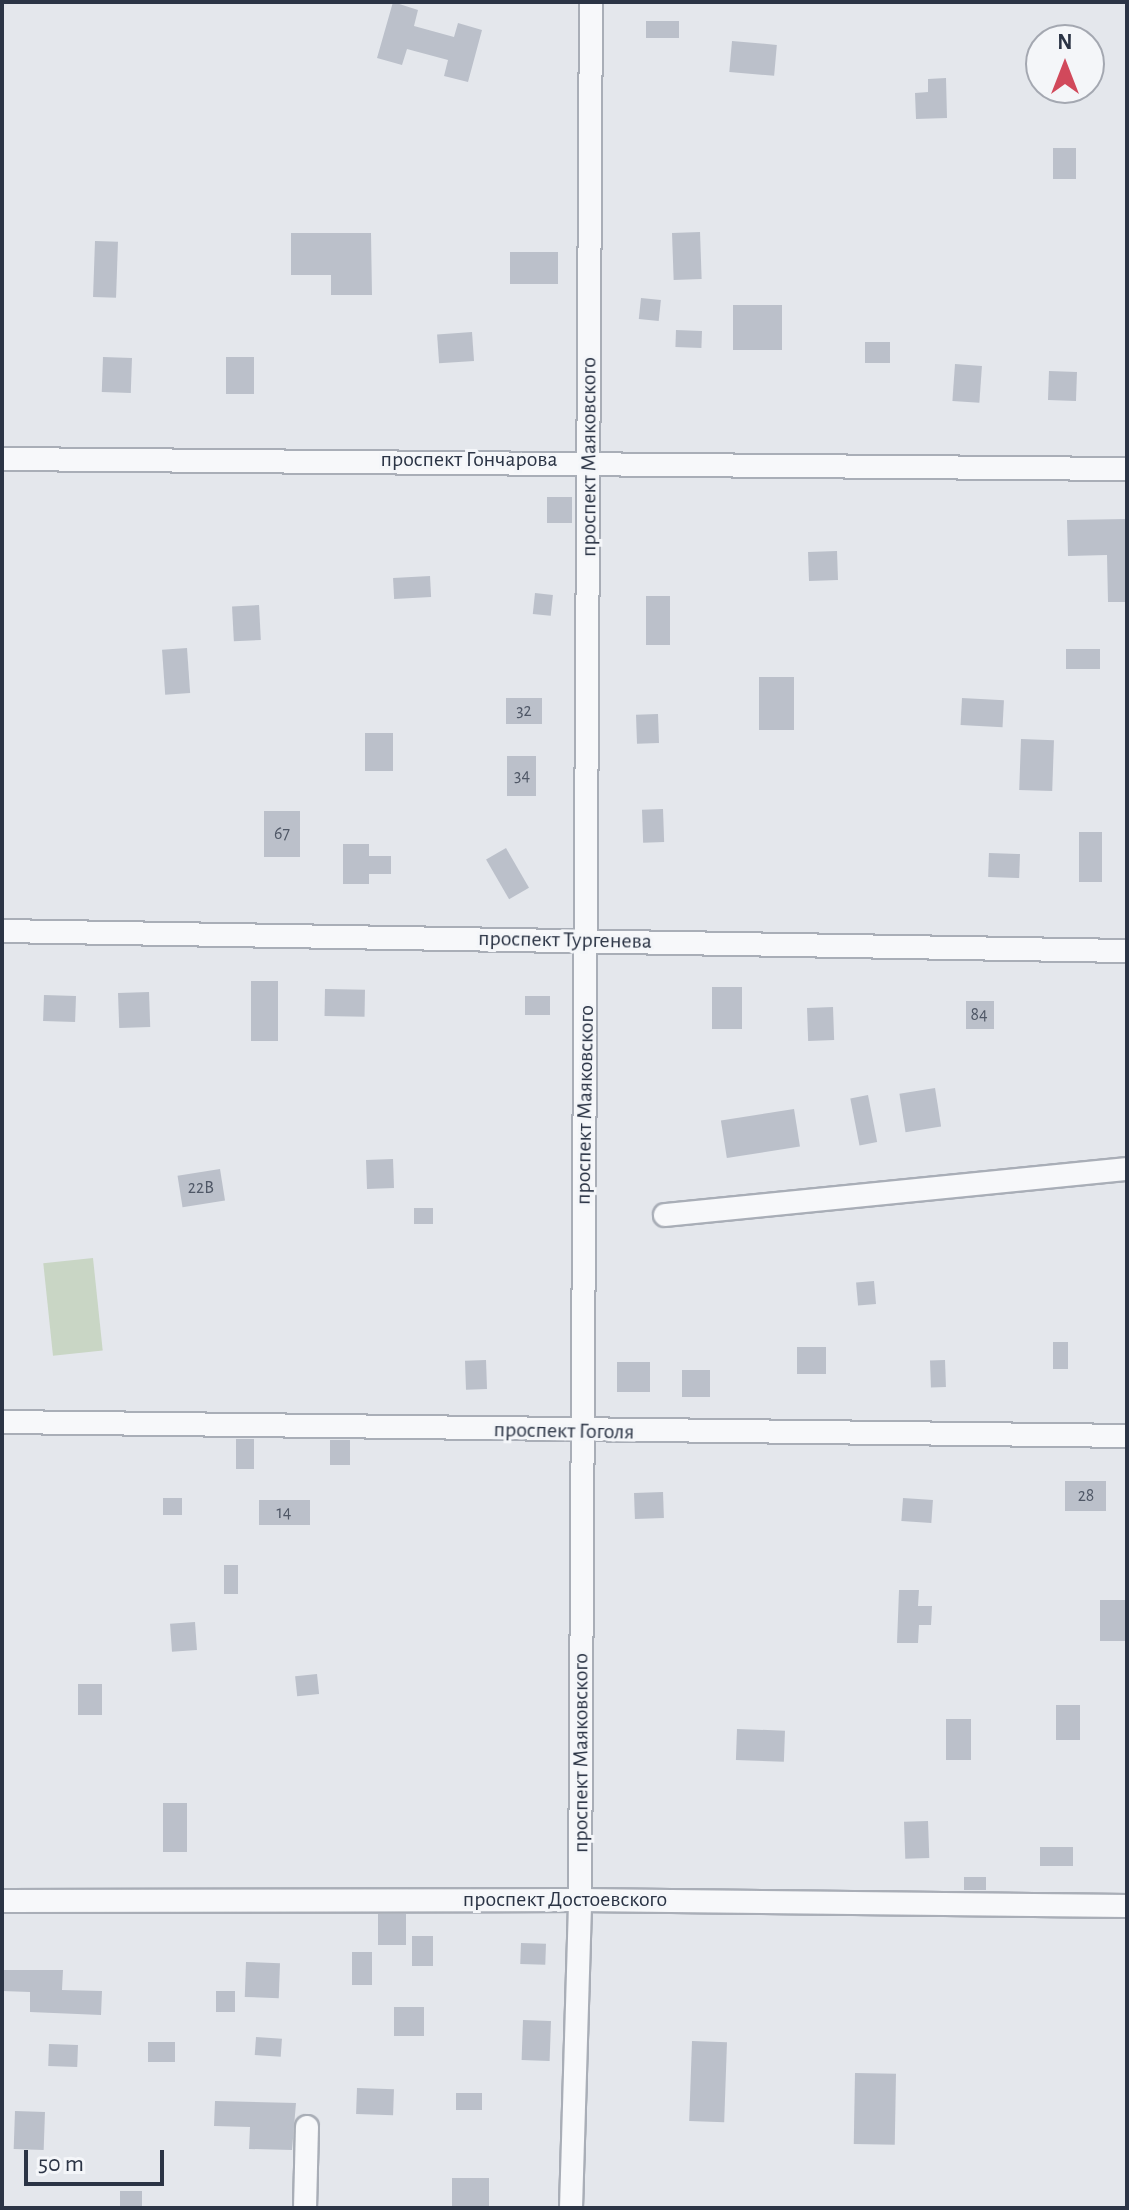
<!DOCTYPE html>
<html>
<head>
<meta charset="utf-8">
<style>
  body { margin:0 }
  #map { position:relative; width:1129px; height:2210px; overflow:hidden; background:#e4e7ec; font-family:"Alegreya Sans",sans-serif }
  div>[style] { position:absolute }
  .green>* { inset:0; background:#c9d6c5; transform-origin:0 0 }
  .building>* { inset:0; background:#bbc0ca; transform-origin:0 0 }
  .roads { filter:drop-shadow(2px 0 #a9aeb7) drop-shadow(-2px 0 #a9aeb7) drop-shadow(0 2px #a9aeb7) drop-shadow(0 -2px #a9aeb7) }
  .minor>* { height:22px; margin:-11px; padding:0 11px; transform-origin:11px; border-radius:11px; background:#f7f8fa }
  span { translate:-50% -50%; white-space:nowrap; text-align:center; line-height:1.15; -webkit-text-stroke:6px #f4f6f9; paint-order:stroke }
  .number-label { font-size:18px; color:#4f5766 }
  .number-label span { -webkit-text-stroke-width:0 }
  .street-label { font-size:22px; color:#2b3445 }
  .frame { position:absolute; inset:0; border:4px solid #2b3445; pointer-events:none }
  .north { position:absolute; left:1025px; top:24px; width:80px; height:80px; box-sizing:border-box; background:#f4f6f9; border:2px solid #a4a8b1; border-radius:50%; rotate:0deg; font-size:22px; font-weight:700; line-height:32px; text-align:center; color:#2b3445 }
  .north::after { content:''; display:block; margin:auto; width:28px; height:36px; background:#d1495b; clip-path:polygon(50% 0,100% 100%,50% 72%,0 100%) }
  .scale { position:absolute; left:24px; top:2150px; width:140px; height:36px; box-sizing:border-box; border:4px solid #2b3445; border-top:0; padding-left:10px; font-size:24px; line-height:28px; white-space:nowrap; color:#2b3445; -webkit-text-stroke:6px #f4f6f9; paint-order:stroke }
</style>
</head>
<body>
<div id="map">
  <div class="green">
    <i style="left:93px;top:1258px;width:93px;height:50px;rotate:84deg"></i>
  </div>
  <div class="building">
    <i style="clip-path:polygon(393px 2px,418px 10px,414px 26px,454px 37px,458px 23px,482px 30px,468px 82px,444px 76px,448px 60px,407px 49px,402px 65px,377px 58px)"></i>
    <i style="left:679px;top:21px;width:17px;height:33px;rotate:90deg"></i>
    <i style="left:732px;top:41px;width:45px;height:31px;rotate:5deg"></i>
    <i style="clip-path:polygon(946px 78px,947px 118px,916px 119px,915px 93px,928px 92px,928px 79px)"></i>
    <i style="left:1053px;top:148px;width:23px;height:31px"></i>
    <i style="left:700px;top:232px;width:47px;height:28px;rotate:88deg"></i>
    <i style="clip-path:polygon(291px 233px,371px 233px,372px 295px,331px 295px,331px 275px,291px 275px)"></i>
    <i style="left:95px;top:241px;width:23px;height:56px;rotate:2deg"></i>
    <i style="left:510px;top:252px;width:48px;height:32px"></i>
    <i style="left:641px;top:298px;width:20px;height:21px;rotate:6deg"></i>
    <i style="left:733px;top:305px;width:49px;height:45px"></i>
    <i style="left:676px;top:330px;width:26px;height:17px;rotate:2deg"></i>
    <i style="left:472px;top:332px;width:29px;height:35px;rotate:86deg"></i>
    <i style="left:865px;top:342px;width:25px;height:21px"></i>
    <i style="left:103px;top:357px;width:29px;height:35px;rotate:2deg"></i>
    <i style="left:226px;top:357px;width:28px;height:37px"></i>
    <i style="left:955px;top:364px;width:27px;height:37px;rotate:4deg"></i>
    <i style="left:1049px;top:371px;width:28px;height:29px;rotate:2deg"></i>
    <i style="left:547px;top:497px;width:25px;height:26px"></i>
    <i style="clip-path:polygon(1127px 519px,1127px 602px,1108px 602px,1107px 555px,1068px 556px,1067px 520px)"></i>
    <i style="left:837px;top:551px;width:29px;height:29px;rotate:88deg"></i>
    <i style="left:430px;top:576px;width:21px;height:37px;rotate:87deg"></i>
    <i style="left:535px;top:593px;width:18px;height:21px;rotate:6deg"></i>
    <i style="left:646px;top:596px;width:24px;height:49px"></i>
    <i style="left:259px;top:605px;width:35px;height:27px;rotate:87deg"></i>
    <i style="left:187px;top:648px;width:45px;height:25px;rotate:86deg"></i>
    <i style="left:1066px;top:649px;width:34px;height:20px"></i>
    <i style="left:759px;top:677px;width:35px;height:53px"></i>
    <i style="left:506px;top:698px;width:36px;height:26px"></i>
    <i style="left:962px;top:698px;width:42px;height:27px;rotate:3deg"></i>
    <i style="left:658px;top:714px;width:29px;height:22px;rotate:88deg"></i>
    <i style="left:365px;top:733px;width:28px;height:38px"></i>
    <i style="left:1021px;top:739px;width:33px;height:51px;rotate:2deg"></i>
    <i style="left:507px;top:756px;width:29px;height:40px"></i>
    <i style="left:663px;top:809px;width:33px;height:21px;rotate:88deg"></i>
    <i style="left:264px;top:811px;width:36px;height:46px"></i>
    <i style="left:1079px;top:832px;width:23px;height:50px"></i>
    <i style="clip-path:polygon(343px 844px,369px 844px,369px 856px,391px 856px,391px 874px,369px 874px,369px 884px,343px 884px)"></i>
    <i style="left:506px;top:848px;width:46px;height:23px;rotate:60deg"></i>
    <i style="left:989px;top:853px;width:31px;height:24px;rotate:2deg"></i>
    <i style="left:251px;top:981px;width:27px;height:60px"></i>
    <i style="left:712px;top:987px;width:30px;height:42px"></i>
    <i style="left:325px;top:989px;width:40px;height:27px;rotate:1deg"></i>
    <i style="left:149px;top:992px;width:35px;height:31px;rotate:88deg"></i>
    <i style="left:44px;top:995px;width:32px;height:26px;rotate:2deg"></i>
    <i style="left:525px;top:996px;width:25px;height:19px"></i>
    <i style="left:966px;top:1001px;width:28px;height:28px"></i>
    <i style="left:833px;top:1007px;width:33px;height:26px;rotate:88deg"></i>
    <i style="left:935px;top:1088px;width:39px;height:36px;rotate:81deg"></i>
    <i style="left:868px;top:1095px;width:48px;height:18px;rotate:79deg"></i>
    <i style="left:794px;top:1109px;width:38px;height:74px;rotate:81deg"></i>
    <i style="left:393px;top:1159px;width:29px;height:27px;rotate:88deg"></i>
    <i style="left:220px;top:1169px;width:32px;height:43px;rotate:81deg"></i>
    <i style="left:414px;top:1208px;width:19px;height:16px"></i>
    <i style="left:874px;top:1281px;width:23px;height:18px;rotate:85deg"></i>
    <i style="left:1053px;top:1342px;width:15px;height:27px"></i>
    <i style="left:826px;top:1347px;width:27px;height:29px;rotate:90deg"></i>
    <i style="left:486px;top:1360px;width:29px;height:21px;rotate:88deg"></i>
    <i style="left:945px;top:1360px;width:27px;height:15px;rotate:88deg"></i>
    <i style="left:617px;top:1362px;width:33px;height:30px"></i>
    <i style="left:682px;top:1370px;width:28px;height:27px"></i>
    <i style="left:236px;top:1439px;width:18px;height:30px"></i>
    <i style="left:330px;top:1440px;width:20px;height:25px"></i>
    <i style="left:1065px;top:1481px;width:41px;height:30px"></i>
    <i style="left:663px;top:1492px;width:26px;height:29px;rotate:88deg"></i>
    <i style="left:182px;top:1498px;width:17px;height:19px;rotate:90deg"></i>
    <i style="left:903px;top:1498px;width:30px;height:23px;rotate:4deg"></i>
    <i style="left:310px;top:1500px;width:25px;height:51px;rotate:90deg"></i>
    <i style="left:224px;top:1565px;width:14px;height:29px"></i>
    <i style="clip-path:polygon(899px 1590px,919px 1590px,918px 1606px,932px 1606px,931px 1625px,919px 1625px,918px 1643px,897px 1643px)"></i>
    <i style="left:1100px;top:1600px;width:25px;height:41px"></i>
    <i style="left:195px;top:1622px;width:28px;height:25px;rotate:86deg"></i>
    <i style="left:317px;top:1674px;width:20px;height:22px;rotate:84deg"></i>
    <i style="left:78px;top:1684px;width:24px;height:31px"></i>
    <i style="left:1056px;top:1705px;width:24px;height:35px"></i>
    <i style="left:946px;top:1719px;width:25px;height:41px"></i>
    <i style="left:737px;top:1729px;width:48px;height:31px;rotate:2deg"></i>
    <i style="left:163px;top:1803px;width:24px;height:49px"></i>
    <i style="left:928px;top:1821px;width:37px;height:24px;rotate:88deg"></i>
    <i style="left:1040px;top:1847px;width:33px;height:19px"></i>
    <i style="left:964px;top:1877px;width:22px;height:13px"></i>
    <i style="left:378px;top:1914px;width:28px;height:31px"></i>
    <i style="left:412px;top:1936px;width:21px;height:30px"></i>
    <i style="left:521px;top:1943px;width:25px;height:21px;rotate:2deg"></i>
    <i style="left:352px;top:1952px;width:20px;height:33px"></i>
    <i style="left:246px;top:1962px;width:34px;height:35px;rotate:2deg"></i>
    <i style="clip-path:polygon(2px 1970px,63px 1970px,62px 1990px,102px 1991px,101px 2015px,30px 2012px,30px 1992px,2px 1991px)"></i>
    <i style="left:216px;top:1991px;width:19px;height:21px"></i>
    <i style="left:394px;top:2007px;width:30px;height:29px"></i>
    <i style="left:523px;top:2020px;width:28px;height:40px;rotate:2deg"></i>
    <i style="left:256px;top:2037px;width:26px;height:18px;rotate:4deg"></i>
    <i style="left:692px;top:2041px;width:35px;height:80px;rotate:2deg"></i>
    <i style="left:148px;top:2042px;width:27px;height:20px"></i>
    <i style="left:49px;top:2044px;width:29px;height:22px;rotate:2deg"></i>
    <i style="left:855px;top:2073px;width:41px;height:71px;rotate:1deg"></i>
    <i style="left:357px;top:2088px;width:37px;height:26px;rotate:2deg"></i>
    <i style="left:456px;top:2093px;width:26px;height:17px"></i>
    <i style="clip-path:polygon(215px 2101px,296px 2103px,292px 2150px,249px 2149px,250px 2127px,214px 2126px)"></i>
    <i style="left:15px;top:2111px;width:30px;height:38px;rotate:2deg"></i>
    <i style="left:452px;top:2178px;width:37px;height:30px"></i>
    <i style="left:142px;top:2191px;width:17px;height:22px;rotate:90deg"></i>
  </div>
  <div class="roads">
    <div class="minor">
      <i style="left:2px;top:459px;width:1125px;rotate:0.51deg"></i>
      <i style="left:2px;top:931px;width:1125px;rotate:1.02deg"></i>
      <i style="left:665px;top:1215px;width:464px;rotate:-5.7deg"></i>
      <i style="left:2px;top:1422px;width:1125px;rotate:0.71deg"></i>
      <i style="left:2px;top:1901px;width:578px;rotate:-0.1deg"></i>
      <i style="left:580px;top:1900px;width:547px;rotate:0.63deg"></i>
      <i style="left:305px;top:2208px;width:81px;rotate:-88.6deg"></i>
      <i style="left:571px;top:2208px;width:308px;rotate:-88.3deg"></i>
      <i style="left:580px;top:1900px;width:1898px;rotate:-89.67deg"></i>
    </div>
  </div>
  <div class="number-label">
    <span style="left:524px;top:711px">32</span>
    <span style="left:522px;top:776px">34</span>
    <span style="left:282px;top:834px">67</span>
    <span style="left:979px;top:1015px">84</span>
    <span style="left:201px;top:1188px">22В</span>
    <span style="left:1086px;top:1496px">28</span>
    <span style="left:284px;top:1513px">14</span>
  </div>
  <div class="street-label">
    <span style="left:589px;top:457px;rotate:-90deg">проспект Маяковского</span>
    <span style="left:469px;top:460px">проспект Гончарова</span>
    <span style="left:565px;top:940px;rotate:1deg">проспект Тургенева</span>
    <span style="left:585px;top:1105px;rotate:-89deg">проспект Маяковского</span>
    <span style="left:564px;top:1431px;rotate:1deg">проспект Гоголя</span>
    <span style="left:581px;top:1753px;rotate:-90deg">проспект Маяковского</span>
    <span style="left:565px;top:1900px">проспект Достоевского</span>
  </div>
  <div class="frame"></div>
  <div class="north">N</div>
  <div class="scale">50 m</div>
</div>
</body>
</html>
